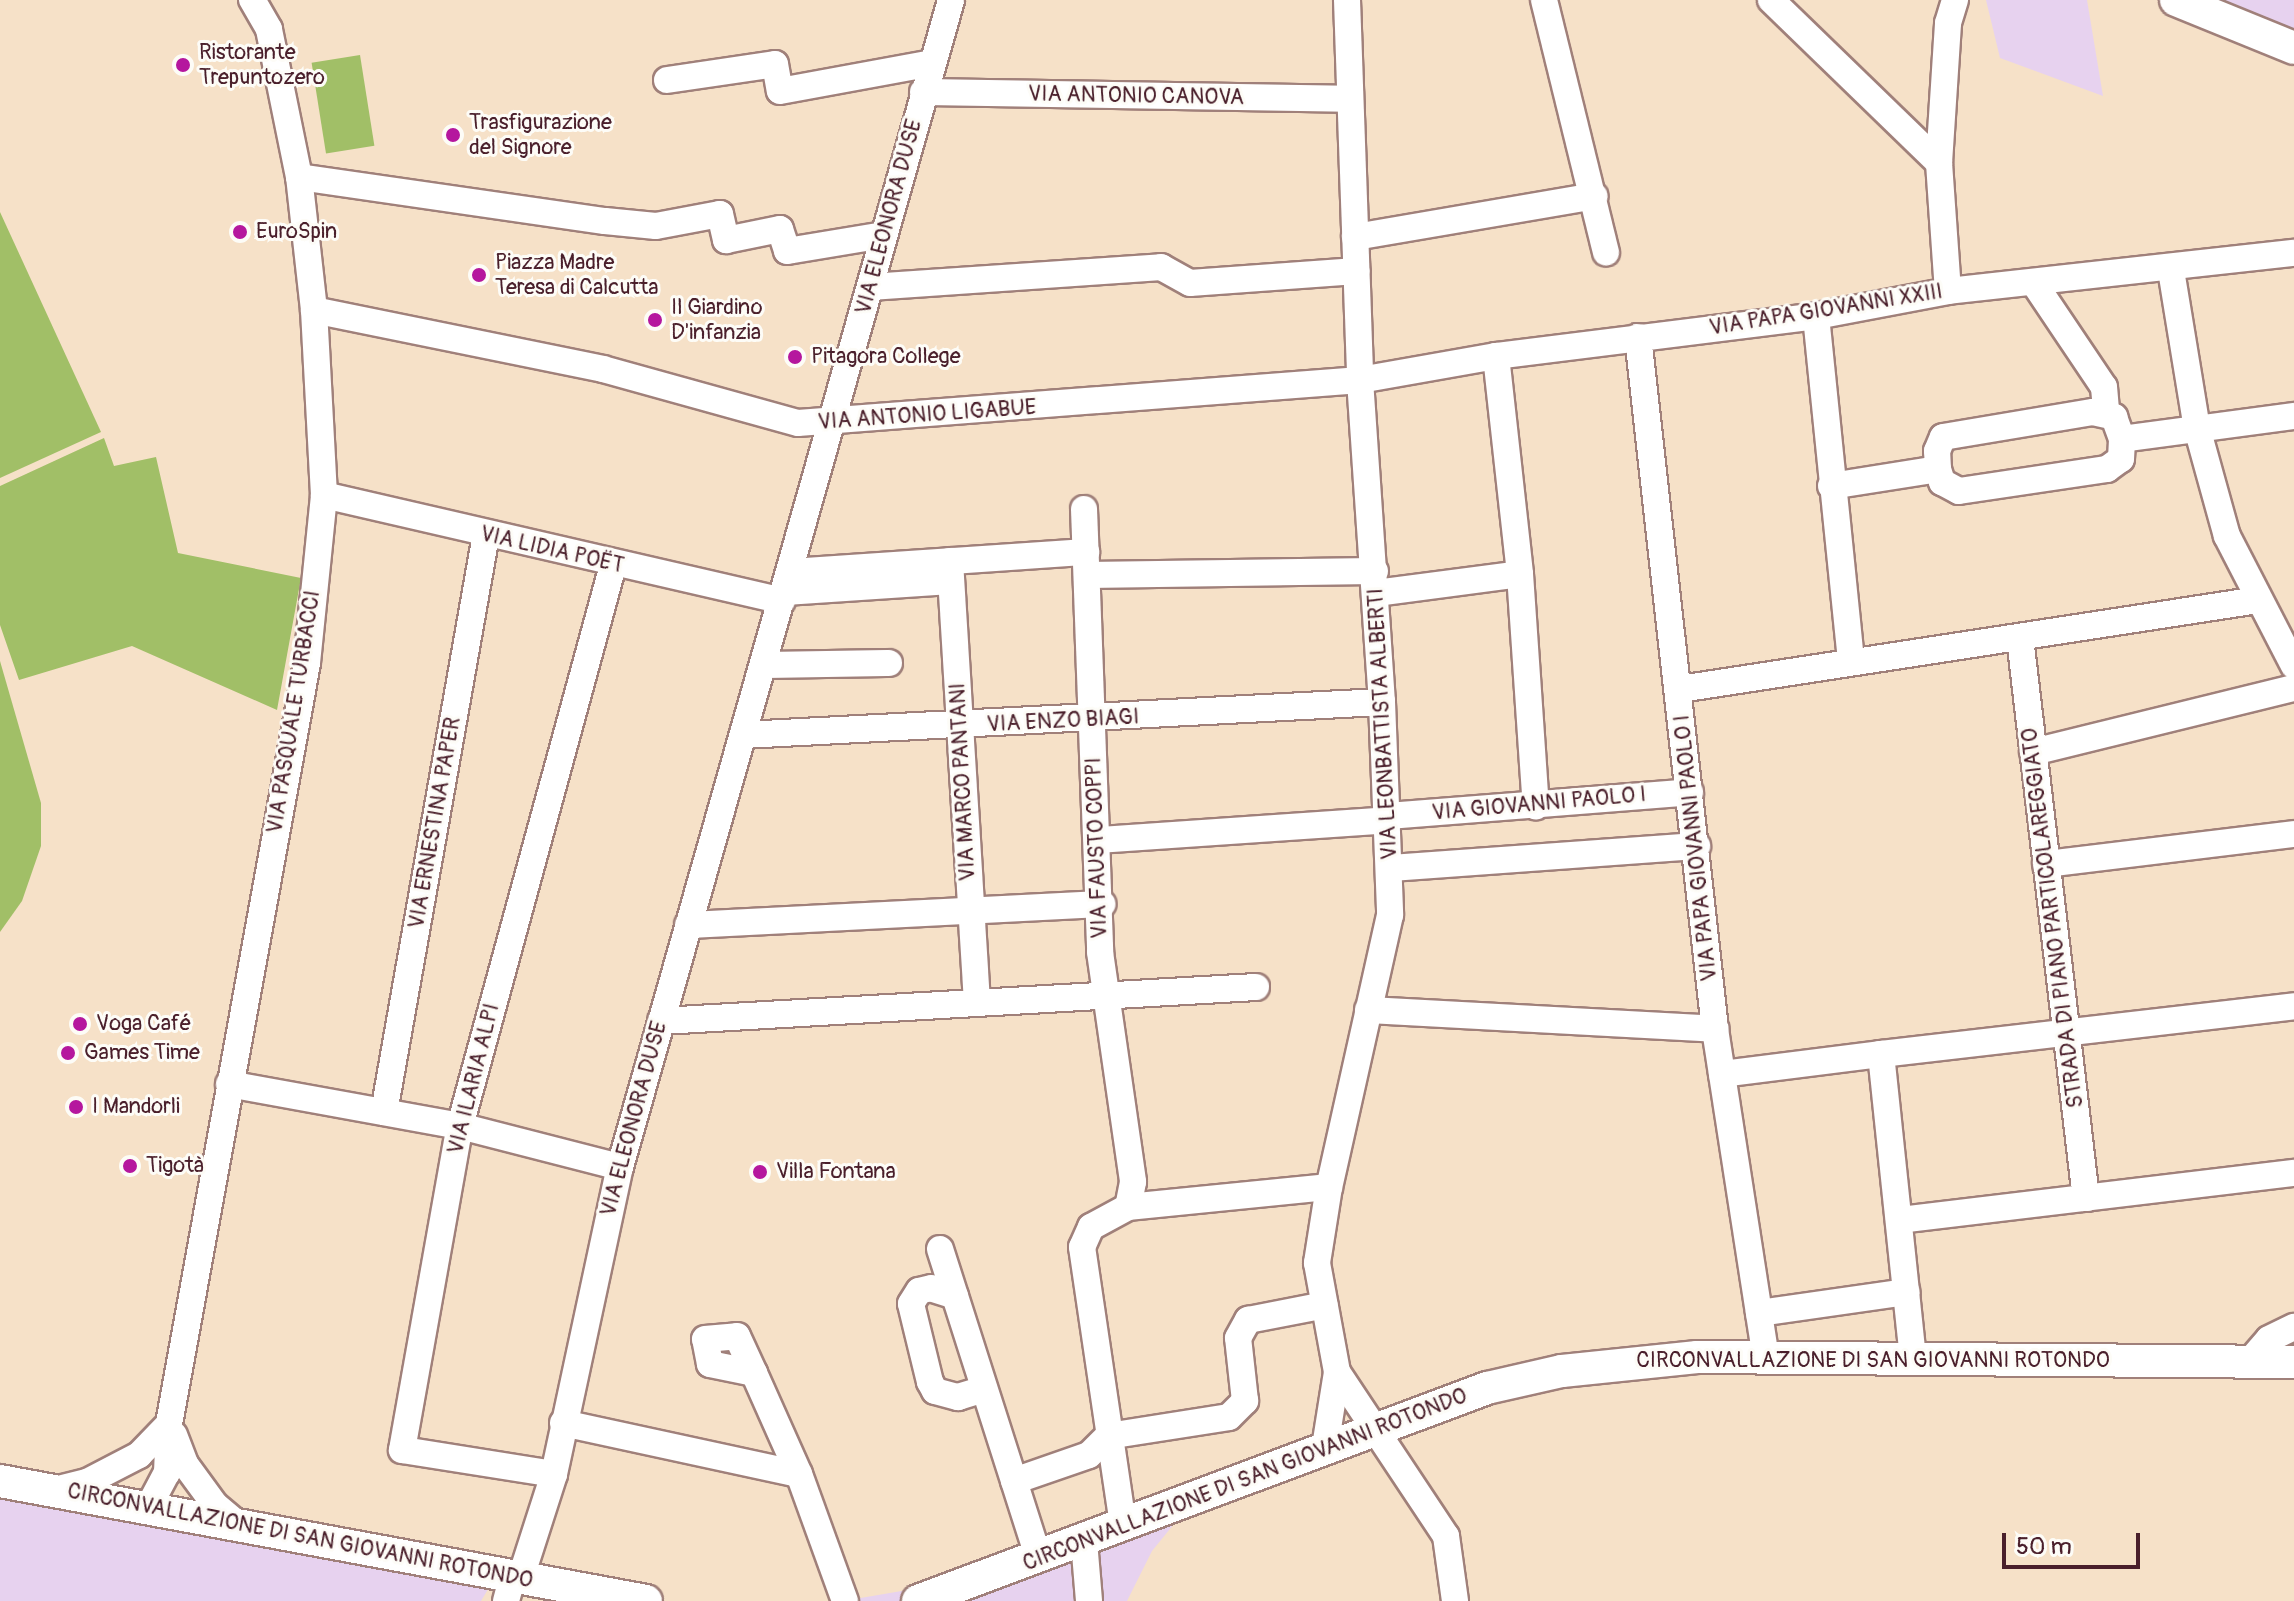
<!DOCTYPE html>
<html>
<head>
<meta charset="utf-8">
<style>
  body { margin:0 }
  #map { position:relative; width:2294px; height:1601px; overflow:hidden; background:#f6e1c8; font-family:Pangolin,sans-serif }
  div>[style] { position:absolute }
  .built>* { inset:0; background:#e7d2ef }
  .green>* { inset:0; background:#a1bf67; transform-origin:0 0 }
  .roads { filter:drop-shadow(2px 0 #a0807a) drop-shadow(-2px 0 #a0807a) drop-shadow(0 2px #a0807a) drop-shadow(0 -2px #a0807a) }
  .minor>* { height:26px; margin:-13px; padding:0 13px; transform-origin:13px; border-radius:13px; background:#fff }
  .major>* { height:32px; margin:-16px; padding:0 16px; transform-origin:16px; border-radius:16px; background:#fff }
  .dots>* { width:22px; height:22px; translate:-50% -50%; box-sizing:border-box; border:4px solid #fdfcf7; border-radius:50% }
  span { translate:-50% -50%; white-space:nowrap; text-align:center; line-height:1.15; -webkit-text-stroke:6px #fdfcf7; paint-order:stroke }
  .poi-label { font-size:22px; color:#4a1f2b }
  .left { translate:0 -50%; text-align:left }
  .street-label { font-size:22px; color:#4a1f2b }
  .scale { position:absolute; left:2002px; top:1533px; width:138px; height:36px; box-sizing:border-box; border:4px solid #4a1f2b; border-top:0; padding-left:10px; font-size:24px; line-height:28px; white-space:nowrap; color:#4a1f2b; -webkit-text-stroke:6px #fdfcf7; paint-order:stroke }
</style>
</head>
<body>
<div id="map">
  <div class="built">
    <i style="clip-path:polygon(1986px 0,2087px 0,2103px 96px,2000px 58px)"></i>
    <i style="clip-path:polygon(2205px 0,2294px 0,2294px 36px)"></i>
    <i style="clip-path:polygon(0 1490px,493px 1581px,481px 1601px,0 1601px)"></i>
    <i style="clip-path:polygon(1168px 1495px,1174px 1524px,1152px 1551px,1127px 1601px,843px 1601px,925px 1587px)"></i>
  </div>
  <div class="green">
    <i style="left:360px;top:55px;width:92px;height:49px;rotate:81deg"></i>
    <i style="clip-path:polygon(0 212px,101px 432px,0 478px)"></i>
    <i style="clip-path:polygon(104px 438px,114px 466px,156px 457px,178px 553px,301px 578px,277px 710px,132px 646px,19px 680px,0 625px,0 486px)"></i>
    <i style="clip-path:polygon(0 661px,41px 803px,41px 846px,22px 901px,0 932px)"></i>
  </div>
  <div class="roads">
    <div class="minor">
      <i style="left:1347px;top:0;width:380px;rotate:88deg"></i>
      <i style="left:1360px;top:380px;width:323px;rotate:86.1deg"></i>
      <i style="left:1382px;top:702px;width:213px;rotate:87.8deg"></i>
      <i style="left:1390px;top:915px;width:279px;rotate:102.6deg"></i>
      <i style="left:1329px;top:1187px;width:77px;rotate:99deg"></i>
      <i style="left:1317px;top:1263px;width:111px;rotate:79.6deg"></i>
      <i style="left:1337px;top:1372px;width:197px;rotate:56.4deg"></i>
      <i style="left:1446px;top:1536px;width:66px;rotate:82.1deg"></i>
      <i style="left:1544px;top:0;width:260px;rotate:76.2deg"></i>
      <i style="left:1771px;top:0;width:234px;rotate:44.1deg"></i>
      <i style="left:1939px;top:163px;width:128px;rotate:86deg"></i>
      <i style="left:667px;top:80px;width:109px;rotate:-8.4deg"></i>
      <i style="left:775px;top:64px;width:27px;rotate:80deg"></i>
      <i style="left:780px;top:91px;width:155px;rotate:-10.4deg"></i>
      <i style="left:923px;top:92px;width:426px;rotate:0.9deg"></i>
      <i style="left:1939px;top:163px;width:140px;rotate:-86.3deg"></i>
      <i style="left:1948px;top:23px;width:24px;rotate:-73deg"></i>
      <i style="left:299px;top:177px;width:309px;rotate:8.2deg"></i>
      <i style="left:605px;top:221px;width:51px;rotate:5.6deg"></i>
      <i style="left:656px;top:226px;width:65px;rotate:-10.6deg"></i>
      <i style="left:720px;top:214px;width:27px;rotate:77deg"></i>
      <i style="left:726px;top:240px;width:55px;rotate:-11.5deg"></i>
      <i style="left:780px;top:229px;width:23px;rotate:72deg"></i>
      <i style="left:787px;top:251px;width:98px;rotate:-9.4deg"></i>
      <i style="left:1355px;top:237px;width:243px;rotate:-9.7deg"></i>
      <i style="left:2171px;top:270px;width:160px;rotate:80.7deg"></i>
      <i style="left:2197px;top:428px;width:112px;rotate:74.5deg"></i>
      <i style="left:2227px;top:536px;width:146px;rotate:62.7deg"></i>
      <i style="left:2034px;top:283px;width:125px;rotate:56.1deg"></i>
      <i style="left:2104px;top:387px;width:25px;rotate:85deg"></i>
      <i style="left:870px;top:287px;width:292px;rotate:-3.9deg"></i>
      <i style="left:1161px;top:267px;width:33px;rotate:29deg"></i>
      <i style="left:1190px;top:283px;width:167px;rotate:-4.1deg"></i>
      <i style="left:314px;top:310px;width:295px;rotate:11.5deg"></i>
      <i style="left:603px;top:369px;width:202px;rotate:15.5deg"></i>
      <i style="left:798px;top:423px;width:564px;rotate:-4.38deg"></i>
      <i style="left:1360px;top:380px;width:138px;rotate:-10deg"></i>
      <i style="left:1496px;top:356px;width:322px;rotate:-7.1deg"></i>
      <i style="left:1816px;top:316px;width:134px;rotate:-10.7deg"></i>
      <i style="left:1948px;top:291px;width:348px;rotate:-6.3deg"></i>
      <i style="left:1816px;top:316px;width:348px;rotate:84.2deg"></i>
      <i style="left:1638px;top:337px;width:696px;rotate:83.65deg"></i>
      <i style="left:1715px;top:1029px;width:332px;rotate:81.2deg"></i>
      <i style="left:1496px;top:356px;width:219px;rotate:83.7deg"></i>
      <i style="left:1520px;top:574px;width:233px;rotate:86.1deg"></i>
      <i style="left:1938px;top:469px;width:18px;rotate:-93deg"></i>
      <i style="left:1937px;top:451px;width:15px;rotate:-67deg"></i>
      <i style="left:1943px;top:437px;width:152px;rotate:-9.5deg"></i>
      <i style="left:2093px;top:412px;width:22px;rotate:13deg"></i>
      <i style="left:2114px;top:417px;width:23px;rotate:70deg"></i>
      <i style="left:2122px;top:439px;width:174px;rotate:-7.6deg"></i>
      <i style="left:1831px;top:486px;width:108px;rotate:-9deg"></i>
      <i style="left:1938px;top:469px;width:14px;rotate:73deg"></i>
      <i style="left:1942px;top:482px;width:19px;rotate:28deg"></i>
      <i style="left:1959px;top:491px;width:150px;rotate:-8.5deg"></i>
      <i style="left:2107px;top:469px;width:17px;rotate:-36deg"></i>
      <i style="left:2121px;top:459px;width:20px;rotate:-87deg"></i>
      <i style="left:324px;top:495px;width:470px;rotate:13deg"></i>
      <i style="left:1084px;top:509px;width:443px;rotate:87.9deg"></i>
      <i style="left:1100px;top:952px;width:232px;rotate:81.8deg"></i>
      <i style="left:1133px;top:1182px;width:25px;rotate:101deg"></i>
      <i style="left:1128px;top:1207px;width:42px;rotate:151.6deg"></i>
      <i style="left:1091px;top:1227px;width:22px;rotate:114deg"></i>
      <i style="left:1082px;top:1247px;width:282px;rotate:81.6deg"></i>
      <i style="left:950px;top:561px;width:442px;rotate:86.5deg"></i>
      <i style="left:791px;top:572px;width:296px;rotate:-3.9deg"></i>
      <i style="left:1087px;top:575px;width:288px;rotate:-0.8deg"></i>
      <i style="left:785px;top:592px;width:166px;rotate:-3.8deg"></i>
      <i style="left:1376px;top:593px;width:145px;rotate:-7.5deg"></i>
      <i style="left:2020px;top:638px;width:564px;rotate:83.28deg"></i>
      <i style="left:764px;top:665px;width:125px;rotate:-0.9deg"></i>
      <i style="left:1680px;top:689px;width:585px;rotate:-8.75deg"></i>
      <i style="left:743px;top:735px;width:640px;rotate:-2.96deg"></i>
      <i style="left:2033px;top:752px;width:269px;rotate:-13.8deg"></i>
      <i style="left:1388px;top:816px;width:303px;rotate:-4.5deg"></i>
      <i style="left:1099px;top:840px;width:291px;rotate:-3.9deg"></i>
      <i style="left:2046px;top:864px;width:250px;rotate:-6.9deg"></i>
      <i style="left:1390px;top:868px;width:308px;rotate:-4.1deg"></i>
      <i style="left:688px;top:925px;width:415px;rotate:-2.9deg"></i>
      <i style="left:1368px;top:1010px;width:348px;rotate:3.1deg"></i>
      <i style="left:661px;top:1021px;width:596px;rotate:-3.27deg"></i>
      <i style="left:1881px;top:1054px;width:416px;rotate:-6.6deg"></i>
      <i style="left:1722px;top:1074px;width:160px;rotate:-7.2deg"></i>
      <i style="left:1881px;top:1054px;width:306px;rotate:84deg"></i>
      <i style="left:229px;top:1084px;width:235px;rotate:10.3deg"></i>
      <i style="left:460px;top:1126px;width:165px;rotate:14.4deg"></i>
      <i style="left:384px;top:1112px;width:586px;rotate:-79.98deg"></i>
      <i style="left:1128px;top:1207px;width:202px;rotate:-5.7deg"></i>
      <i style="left:1899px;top:1220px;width:398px;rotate:-6.8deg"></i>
      <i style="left:940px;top:1249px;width:325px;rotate:72.3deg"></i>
      <i style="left:955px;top:1296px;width:25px;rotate:-162deg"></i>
      <i style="left:931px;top:1288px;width:12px;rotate:166deg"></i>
      <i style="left:919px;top:1291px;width:15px;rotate:122deg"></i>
      <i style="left:911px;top:1304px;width:80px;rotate:76.3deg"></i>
      <i style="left:930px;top:1382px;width:10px;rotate:61deg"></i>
      <i style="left:935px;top:1391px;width:24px;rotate:15deg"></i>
      <i style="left:958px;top:1397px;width:27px;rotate:-17deg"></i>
      <i style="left:1759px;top:1313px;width:149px;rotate:-8.1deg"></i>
      <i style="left:2249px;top:1362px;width:30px;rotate:-49deg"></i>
      <i style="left:2269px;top:1339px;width:28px;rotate:-26deg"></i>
      <i style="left:754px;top:1373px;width:45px;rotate:-168.4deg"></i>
      <i style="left:710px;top:1364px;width:25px;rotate:-101deg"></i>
      <i style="left:705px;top:1339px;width:32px;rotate:-5deg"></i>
      <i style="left:737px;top:1336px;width:41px;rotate:65.3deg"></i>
      <i style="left:754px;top:1373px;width:111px;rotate:66deg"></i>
      <i style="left:799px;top:1474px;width:135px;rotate:70.1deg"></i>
      <i style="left:563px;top:1423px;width:241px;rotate:12.2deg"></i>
      <i style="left:174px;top:1435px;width:31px;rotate:69deg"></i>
      <i style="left:185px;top:1464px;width:51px;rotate:53.8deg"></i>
      <i style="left:215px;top:1505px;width:31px;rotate:40deg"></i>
      <i style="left:1325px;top:1447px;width:76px;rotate:-80.9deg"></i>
      <i style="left:554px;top:1474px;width:154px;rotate:-171deg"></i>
      <i style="left:402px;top:1450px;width:329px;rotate:-79.9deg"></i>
      <i style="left:460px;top:1126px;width:581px;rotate:-74.74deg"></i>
      <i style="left:1014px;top:1481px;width:79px;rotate:-19.1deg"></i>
      <i style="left:1089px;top:1455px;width:27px;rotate:-45deg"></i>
      <i style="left:1108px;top:1436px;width:122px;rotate:-8.9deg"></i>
      <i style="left:1229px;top:1417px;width:23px;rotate:-45deg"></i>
      <i style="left:1245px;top:1401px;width:63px;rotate:-96.3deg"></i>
      <i style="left:1238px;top:1338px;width:21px;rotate:-61deg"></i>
      <i style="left:1248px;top:1320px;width:78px;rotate:-11deg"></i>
      <i style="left:54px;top:1490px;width:34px;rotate:-14deg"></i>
      <i style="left:87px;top:1482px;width:59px;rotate:-27.4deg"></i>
      <i style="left:139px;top:1455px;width:43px;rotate:-45.9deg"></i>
      <i style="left:148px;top:1508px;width:40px;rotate:-62deg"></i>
      <i style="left:167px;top:1473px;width:49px;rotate:-87.7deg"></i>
      <i style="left:169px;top:1424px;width:773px;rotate:-79.72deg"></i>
      <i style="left:307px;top:663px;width:169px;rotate:-84.2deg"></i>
      <i style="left:324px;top:495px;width:185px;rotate:-93.1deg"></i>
      <i style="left:314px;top:310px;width:134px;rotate:-96.4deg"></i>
      <i style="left:299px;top:177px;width:151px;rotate:-101.5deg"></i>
      <i style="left:269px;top:29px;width:34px;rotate:-120deg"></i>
      <i style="left:1084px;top:1541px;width:60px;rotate:85.2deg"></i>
      <i style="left:521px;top:1577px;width:108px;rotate:-72.2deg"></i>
      <i style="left:554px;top:1474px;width:314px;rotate:-77.9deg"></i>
      <i style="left:620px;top:1167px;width:1213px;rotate:-74.16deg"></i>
      <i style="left:506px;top:1601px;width:27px;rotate:-75deg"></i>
    </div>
    <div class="major">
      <i style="left:2176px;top:0;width:127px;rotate:22.1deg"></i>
      <i style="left:0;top:1481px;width:657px;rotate:10.52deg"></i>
      <i style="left:918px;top:1601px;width:608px;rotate:-20.52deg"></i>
      <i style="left:1487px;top:1388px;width:77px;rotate:-12.8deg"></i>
      <i style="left:1562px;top:1371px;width:136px;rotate:-5.9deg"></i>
      <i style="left:1697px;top:1357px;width:597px;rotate:0.48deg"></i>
    </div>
  </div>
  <div class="dots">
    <i style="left:183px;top:65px;background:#b5179e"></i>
    <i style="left:453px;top:135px;background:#b5179e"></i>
    <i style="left:240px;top:232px;background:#b5179e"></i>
    <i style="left:479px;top:275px;background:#b5179e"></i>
    <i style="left:655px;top:320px;background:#b5179e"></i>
    <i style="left:795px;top:357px;background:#b5179e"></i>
    <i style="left:80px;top:1024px;background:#b5179e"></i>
    <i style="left:68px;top:1053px;background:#b5179e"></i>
    <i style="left:76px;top:1107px;background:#b5179e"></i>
    <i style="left:130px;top:1166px;background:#b5179e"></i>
    <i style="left:760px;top:1172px;background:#b5179e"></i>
  </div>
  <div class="poi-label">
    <span class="left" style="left:199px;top:65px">Ristorante<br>Trepuntozero</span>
    <span class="left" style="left:469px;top:135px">Trasfigurazione<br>del Signore</span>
    <span class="left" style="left:256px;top:232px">EuroSpin</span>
    <span class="left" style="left:495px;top:275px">Piazza Madre<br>Teresa di Calcutta</span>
    <span class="left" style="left:671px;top:320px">Il Giardino<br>D'infanzia</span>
    <span class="left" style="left:811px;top:357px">Pitagora College</span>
    <span class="left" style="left:96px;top:1024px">Voga Café</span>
    <span class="left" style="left:84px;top:1053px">Games Time</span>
    <span class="left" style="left:92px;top:1107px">I Mandorli</span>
    <span class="left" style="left:146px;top:1166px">Tigotà</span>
    <span class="left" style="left:776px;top:1172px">Villa Fontana</span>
  </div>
  <div class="street-label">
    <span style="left:1136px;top:96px;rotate:1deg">VIA ANTONIO CANOVA</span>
    <span style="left:889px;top:217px;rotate:-75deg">VIA ELEONORA DUSE</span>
    <span style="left:1826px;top:310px;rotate:-9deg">VIA PAPA GIOVANNI XXIII</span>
    <span style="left:927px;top:415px;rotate:-4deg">VIA ANTONIO LIGABUE</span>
    <span style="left:552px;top:550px;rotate:13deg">VIA LIDIA POËT</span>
    <span style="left:294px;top:712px;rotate:-81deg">VIA PASQUALE TURBACCI</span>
    <span style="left:1063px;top:721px;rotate:-3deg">VIA ENZO BIAGI</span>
    <span style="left:1383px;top:724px;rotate:-93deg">VIA LEONBATTISTA ALBERTI</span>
    <span style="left:963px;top:782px;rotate:-93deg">VIA MARCO PANTANI</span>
    <span style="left:1539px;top:804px;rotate:-5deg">VIA GIOVANNI PAOLO I</span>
    <span style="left:435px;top:823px;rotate:-80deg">VIA ERNESTINA PAPER</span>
    <span style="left:1097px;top:848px;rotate:-92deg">VIA FAUSTO COPPI</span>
    <span style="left:1696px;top:848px;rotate:-96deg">VIA PAPA GIOVANNI PAOLO I</span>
    <span style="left:2053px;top:918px;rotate:-97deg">STRADA DI PIANO PARTICOLAREGGIATO</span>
    <span style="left:474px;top:1079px;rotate:-76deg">VIA ILARIA ALPI</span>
    <span style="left:634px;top:1119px;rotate:-75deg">VIA ELEONORA DUSE</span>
    <span style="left:1873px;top:1361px">CIRCONVALLAZIONE DI SAN GIOVANNI ROTONDO</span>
    <span style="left:1245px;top:1480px;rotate:-21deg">CIRCONVALLAZIONE DI SAN GIOVANNI ROTONDO</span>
    <span style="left:300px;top:1536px;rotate:11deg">CIRCONVALLAZIONE DI SAN GIOVANNI ROTONDO</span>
  </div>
  <div class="scale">50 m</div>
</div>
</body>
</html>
